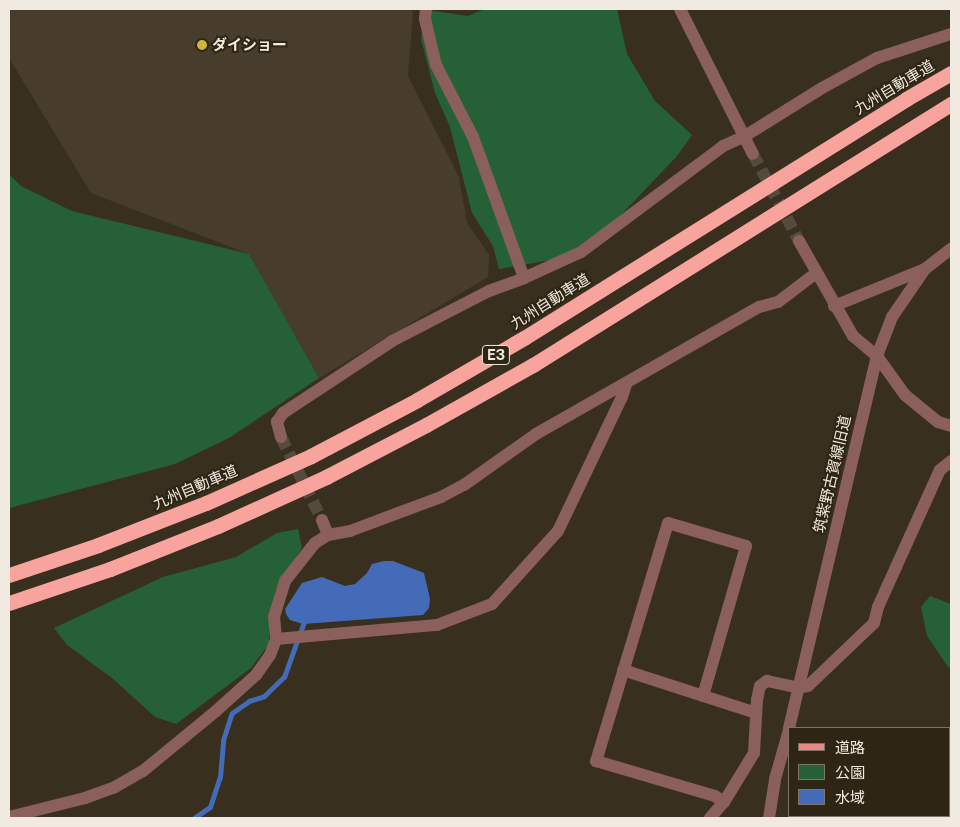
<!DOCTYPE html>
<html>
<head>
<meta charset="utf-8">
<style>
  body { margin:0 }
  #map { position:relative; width:960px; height:827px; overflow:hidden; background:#392f1f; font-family:"Public Sans","Noto Sans JP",sans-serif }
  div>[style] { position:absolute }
  .industrial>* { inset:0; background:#483d2d }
  .green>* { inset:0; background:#256037 }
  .water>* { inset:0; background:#446bb8 }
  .stream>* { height:5px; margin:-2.5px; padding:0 2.5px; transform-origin:2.5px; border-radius:2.5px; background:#446bb8 }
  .minor-tunnel>* { height:12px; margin-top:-6px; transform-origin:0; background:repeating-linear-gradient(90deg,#544b3c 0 12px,transparent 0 18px) }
  .minor>* { height:12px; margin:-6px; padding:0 6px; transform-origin:6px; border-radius:6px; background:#8b5f5c }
  .tertiary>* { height:12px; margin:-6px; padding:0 6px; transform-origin:6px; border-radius:6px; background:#8b5f5c }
  .primary>* { height:12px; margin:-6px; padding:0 6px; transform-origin:6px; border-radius:6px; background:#e38a86 }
  .motorway>* { height:15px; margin:-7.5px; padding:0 7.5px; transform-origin:7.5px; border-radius:7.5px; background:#f9a39e }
  .dots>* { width:14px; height:14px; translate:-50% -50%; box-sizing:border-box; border:2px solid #2f2515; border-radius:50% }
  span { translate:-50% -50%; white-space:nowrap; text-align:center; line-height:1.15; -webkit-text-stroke:4px #2f2515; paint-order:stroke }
  .shield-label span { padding:1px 4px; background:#2f2515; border:1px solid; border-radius:4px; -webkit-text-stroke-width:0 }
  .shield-label { font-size:14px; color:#f0eae0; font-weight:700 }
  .poi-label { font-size:15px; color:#f0eae0; font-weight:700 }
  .left { translate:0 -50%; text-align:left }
  .street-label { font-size:15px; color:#f0eae0 }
  .frame { position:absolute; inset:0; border:10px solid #f0eae0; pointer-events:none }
  .legend { position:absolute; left:788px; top:727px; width:162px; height:90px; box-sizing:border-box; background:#2f2515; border:1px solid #7c7466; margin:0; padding:6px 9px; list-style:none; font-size:15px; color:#f0eae0 }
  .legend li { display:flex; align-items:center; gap:10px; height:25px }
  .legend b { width:25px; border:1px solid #7c7466 }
</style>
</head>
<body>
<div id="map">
  <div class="industrial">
    <i style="clip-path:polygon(9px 9px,409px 9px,413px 12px,408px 76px,459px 177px,467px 223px,489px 255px,488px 277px,319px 378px,249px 254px,91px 193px,9px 58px)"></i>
  </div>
  <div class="green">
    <i style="clip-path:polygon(485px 9px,617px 9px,627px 54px,655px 101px,692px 135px,677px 156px,618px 218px,562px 258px,499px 269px,493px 246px,472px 213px,450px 127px,435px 93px,421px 39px,427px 10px,468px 16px)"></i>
    <i style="clip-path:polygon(9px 174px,21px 186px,72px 211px,249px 254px,319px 378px,229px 438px,175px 464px,9px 508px)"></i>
    <i style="clip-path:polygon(298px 529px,302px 548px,276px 590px,269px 626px,269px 644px,251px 668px,176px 724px,155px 717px,112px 678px,67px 645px,54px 628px,163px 577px,236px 557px,277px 533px)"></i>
    <i style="clip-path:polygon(930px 596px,951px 604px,951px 668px,948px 667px,927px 636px,921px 607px)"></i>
  </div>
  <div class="water">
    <i style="clip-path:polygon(384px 561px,393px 561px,424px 573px,430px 599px,429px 608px,423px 615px,303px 624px,290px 620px,286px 614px,285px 609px,302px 583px,322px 577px,345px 586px,355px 584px,367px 573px,372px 564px)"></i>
  </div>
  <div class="stream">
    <i style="left:194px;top:818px;width:19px;rotate:-35deg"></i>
    <i style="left:210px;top:807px;width:32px;rotate:-72deg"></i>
    <i style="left:220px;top:777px;width:37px;rotate:-85deg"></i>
    <i style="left:223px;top:740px;width:28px;rotate:-72deg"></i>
    <i style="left:232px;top:713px;width:21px;rotate:-35deg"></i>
    <i style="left:249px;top:701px;width:16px;rotate:-18deg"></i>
    <i style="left:264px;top:696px;width:28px;rotate:-44deg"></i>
    <i style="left:284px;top:677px;width:62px;rotate:-70.1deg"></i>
  </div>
  <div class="minor-tunnel">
    <i style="left:753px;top:154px;width:98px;rotate:62.1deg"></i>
    <i style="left:281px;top:437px;width:93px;rotate:63.7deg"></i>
  </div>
  <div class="minor">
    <i style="left:426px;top:9px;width:10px;rotate:96deg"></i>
    <i style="left:425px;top:19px;width:47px;rotate:76.6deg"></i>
    <i style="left:436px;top:65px;width:81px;rotate:62.8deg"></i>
    <i style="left:473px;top:137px;width:150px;rotate:70.1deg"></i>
    <i style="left:680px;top:9px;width:162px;rotate:63.3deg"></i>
    <i style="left:799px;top:241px;width:109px;rotate:60.4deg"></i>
    <i style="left:853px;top:336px;width:31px;rotate:40deg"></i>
    <i style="left:877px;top:356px;width:48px;rotate:54.3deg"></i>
    <i style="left:905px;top:395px;width:43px;rotate:39.3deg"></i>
    <i style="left:938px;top:422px;width:14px;rotate:17deg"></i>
    <i style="left:834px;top:306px;width:98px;rotate:-22.1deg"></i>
    <i style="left:281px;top:437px;width:16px;rotate:-105deg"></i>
    <i style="left:277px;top:422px;width:11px;rotate:-56deg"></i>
    <i style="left:283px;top:413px;width:131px;rotate:-33.4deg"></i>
    <i style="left:392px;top:341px;width:109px;rotate:-27.3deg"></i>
    <i style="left:489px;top:291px;width:37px;rotate:-20deg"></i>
    <i style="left:524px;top:278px;width:63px;rotate:-24.5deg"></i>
    <i style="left:581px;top:252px;width:177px;rotate:-36.7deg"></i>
    <i style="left:723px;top:146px;width:24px;rotate:-24deg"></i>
    <i style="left:745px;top:136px;width:91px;rotate:-31.9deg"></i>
    <i style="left:822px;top:88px;width:63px;rotate:-28.6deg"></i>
    <i style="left:877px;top:58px;width:78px;rotate:-18deg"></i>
    <i style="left:322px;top:520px;width:16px;rotate:68deg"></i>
    <i style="left:328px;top:535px;width:22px;rotate:-10deg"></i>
    <i style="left:350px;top:531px;width:97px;rotate:-20.5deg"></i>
    <i style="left:441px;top:497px;width:26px;rotate:-28deg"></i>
    <i style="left:464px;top:485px;width:88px;rotate:-35.3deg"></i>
    <i style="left:536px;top:434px;width:257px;rotate:-29.7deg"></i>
    <i style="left:759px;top:307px;width:20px;rotate:-15deg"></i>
    <i style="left:778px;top:302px;width:48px;rotate:-37.3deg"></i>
    <i style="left:276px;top:639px;width:22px;rotate:-95deg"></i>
    <i style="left:274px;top:617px;width:38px;rotate:-73deg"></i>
    <i style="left:285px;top:581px;width:48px;rotate:-51.7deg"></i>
    <i style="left:315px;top:543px;width:15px;rotate:-32deg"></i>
    <i style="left:623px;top:670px;width:140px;rotate:17.9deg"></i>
    <i style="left:703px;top:696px;width:156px;rotate:-74deg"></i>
    <i style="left:746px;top:546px;width:81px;rotate:-163.6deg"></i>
    <i style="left:668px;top:523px;width:249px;rotate:106.8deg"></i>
    <i style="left:596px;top:761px;width:124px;rotate:16.4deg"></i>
    <i style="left:715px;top:796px;width:11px;rotate:34deg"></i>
    <i style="left:9px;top:817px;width:78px;rotate:-14deg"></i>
    <i style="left:85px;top:798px;width:32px;rotate:-20deg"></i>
    <i style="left:115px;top:787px;width:32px;rotate:-30deg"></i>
    <i style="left:143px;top:771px;width:94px;rotate:-39.4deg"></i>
    <i style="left:216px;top:711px;width:54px;rotate:-42deg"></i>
    <i style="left:256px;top:675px;width:24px;rotate:-55deg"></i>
    <i style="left:270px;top:655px;width:17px;rotate:-69deg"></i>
    <i style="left:276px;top:639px;width:162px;rotate:-5deg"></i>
    <i style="left:437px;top:625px;width:59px;rotate:-20.9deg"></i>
    <i style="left:492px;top:604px;width:98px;rotate:-47.9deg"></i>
    <i style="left:558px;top:531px;width:148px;rotate:-64.5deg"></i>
    <i style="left:622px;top:397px;width:13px;rotate:-72deg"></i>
    <i style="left:710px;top:818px;width:21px;rotate:-49deg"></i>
    <i style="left:724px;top:802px;width:57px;rotate:-58.5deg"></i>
    <i style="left:754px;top:753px;width:53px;rotate:-86.8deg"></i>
    <i style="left:757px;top:700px;width:14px;rotate:-78deg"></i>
    <i style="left:760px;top:686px;width:9px;rotate:-36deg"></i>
    <i style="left:767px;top:681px;width:33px;rotate:12deg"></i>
    <i style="left:799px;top:688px;width:9px;rotate:-13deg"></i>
    <i style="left:808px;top:686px;width:91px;rotate:-43.7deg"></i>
    <i style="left:874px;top:623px;width:16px;rotate:-76deg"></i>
    <i style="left:878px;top:607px;width:150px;rotate:-65.7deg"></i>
    <i style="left:940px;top:470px;width:14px;rotate:-39deg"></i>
  </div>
  <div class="tertiary">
    <i style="left:789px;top:728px;width:382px;rotate:-76.7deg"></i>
    <i style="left:877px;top:356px;width:42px;rotate:-69deg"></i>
    <i style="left:892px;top:317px;width:58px;rotate:-55.5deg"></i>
    <i style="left:925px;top:269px;width:33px;rotate:-38deg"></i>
    <i style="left:769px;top:818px;width:39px;rotate:-81deg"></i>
    <i style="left:775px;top:779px;width:51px;rotate:-74.1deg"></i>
  </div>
  <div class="primary">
    <i style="left:949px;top:746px;width:3px;rotate:-45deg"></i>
    <i style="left:949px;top:767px;width:2px;rotate:-27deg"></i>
    <i style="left:818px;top:818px;width:5px;rotate:-22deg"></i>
    <i style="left:856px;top:818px;width:4px;rotate:-27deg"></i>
  </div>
  <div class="motorway">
    <i style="left:9px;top:575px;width:94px;rotate:-18.6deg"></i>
    <i style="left:98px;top:545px;width:116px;rotate:-21.3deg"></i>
    <i style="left:206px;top:503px;width:115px;rotate:-24.1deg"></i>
    <i style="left:311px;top:456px;width:120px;rotate:-27.8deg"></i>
    <i style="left:417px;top:400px;width:124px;rotate:-30.1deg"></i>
    <i style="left:524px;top:338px;width:451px;rotate:-32deg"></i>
    <i style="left:906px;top:99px;width:52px;rotate:-30deg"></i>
    <i style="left:9px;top:603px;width:107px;rotate:-18.6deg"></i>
    <i style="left:110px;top:569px;width:116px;rotate:-21.7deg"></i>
    <i style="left:218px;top:526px;width:119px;rotate:-24.4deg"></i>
    <i style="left:326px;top:477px;width:113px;rotate:-27.5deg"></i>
    <i style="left:426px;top:425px;width:123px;rotate:-29.3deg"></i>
    <i style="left:533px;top:365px;width:493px;rotate:-32deg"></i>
  </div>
  <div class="dots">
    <i style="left:202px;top:45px;background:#d2b736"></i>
  </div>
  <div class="shield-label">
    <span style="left:496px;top:355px">E3</span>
  </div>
  <div class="poi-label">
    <span class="left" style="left:212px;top:45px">ダイショー</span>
  </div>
  <div class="street-label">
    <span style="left:894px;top:87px;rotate:-31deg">九州自動車道</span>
    <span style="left:550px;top:301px;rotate:-32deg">九州自動車道</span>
    <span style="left:832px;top:474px;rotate:-77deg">筑紫野古賀線旧道</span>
    <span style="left:195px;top:487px;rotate:-23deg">九州自動車道</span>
  </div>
  <div class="frame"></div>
  <ul class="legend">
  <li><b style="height:6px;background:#e38a86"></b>道路</li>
  <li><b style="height:14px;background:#256037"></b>公園</li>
  <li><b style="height:14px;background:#446bb8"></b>水域</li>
  </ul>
</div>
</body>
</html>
